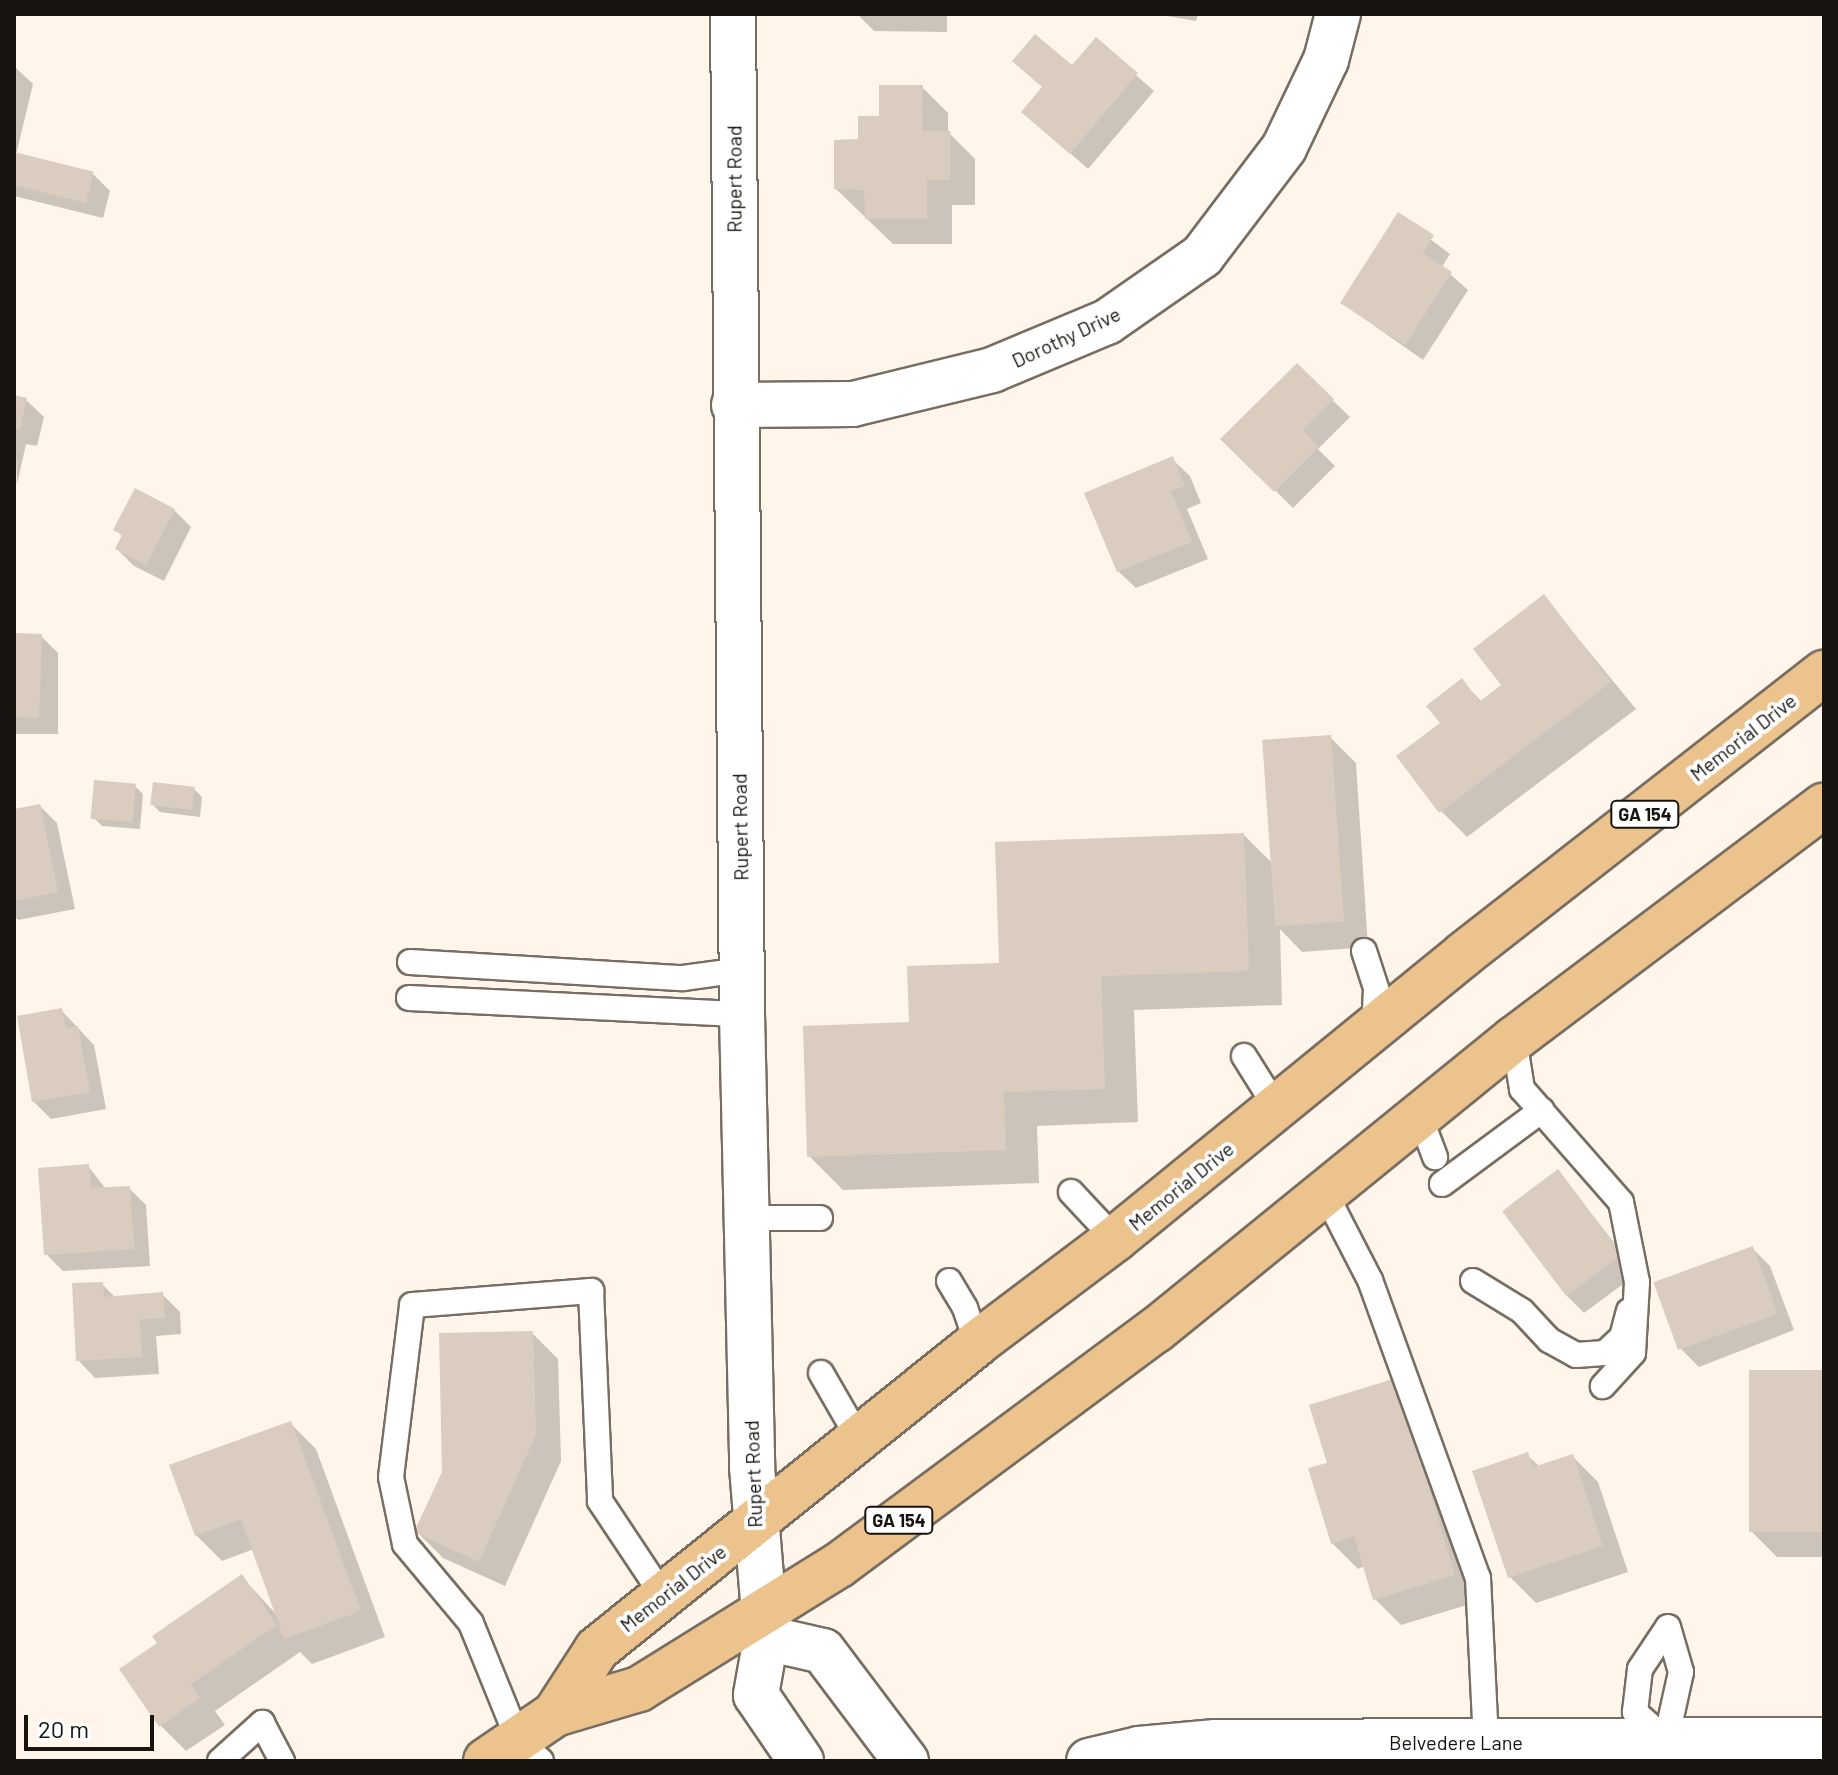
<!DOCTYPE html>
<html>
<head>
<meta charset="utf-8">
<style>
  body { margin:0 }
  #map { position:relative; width:1838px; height:1775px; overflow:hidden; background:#fff5ea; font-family:Barlow,sans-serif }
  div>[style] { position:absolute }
  .shadow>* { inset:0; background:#0003 }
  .building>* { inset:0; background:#dacdc0; transform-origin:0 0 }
  .roads { filter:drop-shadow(2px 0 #786d61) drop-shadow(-2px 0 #786d61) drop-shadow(0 2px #786d61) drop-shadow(0 -2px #786d61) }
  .service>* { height:24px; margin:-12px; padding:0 12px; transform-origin:12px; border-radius:12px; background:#fff }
  .minor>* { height:44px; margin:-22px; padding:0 22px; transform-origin:22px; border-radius:22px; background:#fff }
  .primary>* { height:44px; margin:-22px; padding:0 22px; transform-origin:22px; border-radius:22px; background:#ecc28d }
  span { translate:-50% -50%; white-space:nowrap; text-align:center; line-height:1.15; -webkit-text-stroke:8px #fff; paint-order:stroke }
  .shield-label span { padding:2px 6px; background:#fff; border:2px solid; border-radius:6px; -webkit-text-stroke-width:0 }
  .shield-label { font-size:18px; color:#17130e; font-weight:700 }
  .street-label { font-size:20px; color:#17130e }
  .frame { position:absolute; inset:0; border:16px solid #17130e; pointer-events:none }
  .scale { position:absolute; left:24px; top:1715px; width:130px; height:36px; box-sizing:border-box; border:4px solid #17130e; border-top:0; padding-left:10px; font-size:24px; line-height:28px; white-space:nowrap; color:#17130e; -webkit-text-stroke:6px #fff; paint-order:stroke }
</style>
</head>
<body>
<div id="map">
  <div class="shadow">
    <i style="clip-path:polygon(857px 14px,947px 14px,947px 32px,874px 31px)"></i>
    <i style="clip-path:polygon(1155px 14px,1198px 14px,1196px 21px)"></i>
    <i style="clip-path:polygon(1096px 40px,1154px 91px,1088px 169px,1024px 112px,1044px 88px,1015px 61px,1073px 68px)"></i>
    <i style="clip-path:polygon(14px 66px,33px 84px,16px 155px,93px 174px,110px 191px,103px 218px,14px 196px)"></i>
    <i style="clip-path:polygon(922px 87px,948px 113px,948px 132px,975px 159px,975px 205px,952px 205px,952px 244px,893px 244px,836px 189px,860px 142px)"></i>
    <i style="clip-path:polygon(1398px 215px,1450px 254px,1442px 267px,1468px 290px,1423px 360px,1342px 303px)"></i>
    <i style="clip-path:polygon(1297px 366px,1350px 417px,1318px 449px,1335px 466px,1293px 508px,1223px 439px)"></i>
    <i style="clip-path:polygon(14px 397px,26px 400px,44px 417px,37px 446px,26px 444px,17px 485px)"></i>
    <i style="clip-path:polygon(1172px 459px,1190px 476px,1201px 503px,1187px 509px,1208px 559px,1136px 588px,1118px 571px)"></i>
    <i style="clip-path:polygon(174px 510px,191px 527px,164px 581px,134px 566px,117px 549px,123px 537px,115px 529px)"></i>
    <i style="clip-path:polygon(1544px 597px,1636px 709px,1467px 837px,1441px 811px,1443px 724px,1462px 681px,1482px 702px,1503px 685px)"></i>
    <i style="clip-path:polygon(14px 635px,41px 636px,58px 653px,58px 734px,14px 734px)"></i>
    <i style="clip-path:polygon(1330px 737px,1356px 763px,1368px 947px,1302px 952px,1280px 929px,1282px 1005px,1134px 1010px,1138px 1122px,1037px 1126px,1039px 1183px,843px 1190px,809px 1156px,911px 1024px,1001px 965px,1244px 835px,1272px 863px)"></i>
    <i style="clip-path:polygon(135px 786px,143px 794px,140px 829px,102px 826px,94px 818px)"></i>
    <i style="clip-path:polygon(194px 789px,202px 797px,200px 817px,160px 812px,152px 804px)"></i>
    <i style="clip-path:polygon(40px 806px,57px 823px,75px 909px,18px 920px,14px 916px,14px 812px)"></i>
    <i style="clip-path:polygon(61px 1010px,94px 1045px,106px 1109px,51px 1119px,34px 1102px)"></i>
    <i style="clip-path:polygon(88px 1166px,106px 1189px,129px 1188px,146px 1205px,150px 1266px,63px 1271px,46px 1254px)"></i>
    <i style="clip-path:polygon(1558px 1171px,1638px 1273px,1584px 1313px,1567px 1296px)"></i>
    <i style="clip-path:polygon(1753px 1249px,1770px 1266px,1794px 1330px,1699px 1367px,1681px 1349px)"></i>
    <i style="clip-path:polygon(102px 1284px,116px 1298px,163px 1295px,180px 1312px,181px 1334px,156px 1336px,159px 1374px,95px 1378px,78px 1360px)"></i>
    <i style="clip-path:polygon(532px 1333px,558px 1359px,561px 1461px,505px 1586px,443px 1558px,417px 1532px)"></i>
    <i style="clip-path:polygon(1824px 1372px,1824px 1557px,1777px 1557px,1751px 1531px)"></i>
    <i style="clip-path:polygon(1395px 1381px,1480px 1601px,1401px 1625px,1375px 1599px,1365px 1566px,1358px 1569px,1332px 1543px,1329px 1464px)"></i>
    <i style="clip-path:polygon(290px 1423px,316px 1449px,385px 1637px,312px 1664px,300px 1652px,215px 1711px,225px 1725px,186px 1751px,160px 1725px,160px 1644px,242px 1577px,276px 1614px,254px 1549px,222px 1561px,196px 1535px)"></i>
    <i style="clip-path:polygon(1527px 1455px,1540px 1467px,1572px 1456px,1598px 1482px,1628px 1572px,1536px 1603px,1510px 1577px)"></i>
  </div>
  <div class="building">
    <i style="clip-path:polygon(1035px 34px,1072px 65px,1096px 37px,1138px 73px,1070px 154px,1021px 112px,1042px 87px,1012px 61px)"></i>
    <i style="clip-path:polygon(879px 85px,923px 85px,922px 131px,950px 131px,950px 180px,927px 180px,927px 219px,865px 219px,864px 190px,834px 189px,834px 140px,858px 139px,858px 116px,879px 116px)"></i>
    <i style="left:14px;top:152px;width:82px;height:32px;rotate:14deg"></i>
    <i style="clip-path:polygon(1398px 212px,1434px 235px,1423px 253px,1452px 272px,1405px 345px,1340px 303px)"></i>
    <i style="clip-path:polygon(1297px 363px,1334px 399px,1303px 430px,1319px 447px,1274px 492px,1220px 439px)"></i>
    <i style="clip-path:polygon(14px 395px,27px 398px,20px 430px,14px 429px)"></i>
    <i style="clip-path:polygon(1173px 456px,1185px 486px,1171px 491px,1192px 542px,1117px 572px,1084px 493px)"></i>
    <i style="clip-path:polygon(135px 488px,175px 509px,146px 565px,115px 549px,122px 535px,113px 530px)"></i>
    <i style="clip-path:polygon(1544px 594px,1611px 682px,1439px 813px,1396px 756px,1440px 723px,1426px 706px,1462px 678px,1479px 702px,1501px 685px,1473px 649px)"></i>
    <i style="left:14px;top:633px;width:28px;height:84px;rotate:2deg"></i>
    <i style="left:1331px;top:735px;width:187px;height:69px;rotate:86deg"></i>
    <i style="left:94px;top:780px;width:42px;height:39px;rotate:5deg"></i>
    <i style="left:153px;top:782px;width:42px;height:23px;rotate:7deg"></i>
    <i style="clip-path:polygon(40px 804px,58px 892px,14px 901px,14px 809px)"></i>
    <i style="clip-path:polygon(1244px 833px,1249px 971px,1101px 976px,1105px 1089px,1004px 1092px,1006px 1150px,807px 1157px,803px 1026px,909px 1022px,907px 966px,999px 963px,995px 842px)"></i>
    <i style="clip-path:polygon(62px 1008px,66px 1028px,78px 1026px,90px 1092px,32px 1102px,17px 1016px)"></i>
    <i style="clip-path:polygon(89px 1164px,91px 1188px,130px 1186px,134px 1249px,44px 1255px,38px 1168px)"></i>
    <i style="left:1558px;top:1169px;width:107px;height:70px;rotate:53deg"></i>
    <i style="left:1753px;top:1246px;width:72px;height:106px;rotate:70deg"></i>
    <i style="clip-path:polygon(103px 1282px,104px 1297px,163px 1292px,165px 1318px,140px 1319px,142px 1357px,76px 1361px,72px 1283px)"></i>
    <i style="clip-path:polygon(533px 1331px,536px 1434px,479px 1562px,414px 1532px,442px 1472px,439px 1333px)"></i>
    <i style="left:1749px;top:1370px;width:75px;height:162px"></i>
    <i style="clip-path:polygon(1396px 1378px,1455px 1575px,1373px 1600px,1354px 1536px,1331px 1544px,1308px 1468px,1327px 1463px,1309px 1405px)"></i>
    <i style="clip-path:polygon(291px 1421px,361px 1611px,284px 1639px,241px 1519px,195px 1536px,169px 1465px)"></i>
    <i style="clip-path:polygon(1528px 1452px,1533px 1467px,1573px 1454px,1603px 1546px,1508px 1578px,1472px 1471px)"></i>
    <i style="clip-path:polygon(242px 1574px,277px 1625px,191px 1684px,200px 1698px,159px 1727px,119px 1669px,157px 1643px,152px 1636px)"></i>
  </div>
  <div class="roads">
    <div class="service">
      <i style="left:1364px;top:951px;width:40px;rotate:72deg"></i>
      <i style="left:1376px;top:989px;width:41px;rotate:92.8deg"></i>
      <i style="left:410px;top:962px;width:273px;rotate:3.4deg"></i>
      <i style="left:683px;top:978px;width:60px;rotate:-7.7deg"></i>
      <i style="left:409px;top:998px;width:333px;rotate:2.8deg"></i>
      <i style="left:1514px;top:1039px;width:51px;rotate:80.9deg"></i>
      <i style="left:1522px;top:1089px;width:150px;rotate:48.8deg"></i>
      <i style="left:1621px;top:1202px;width:82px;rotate:78.7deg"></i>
      <i style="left:1637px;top:1282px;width:71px;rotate:93.2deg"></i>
      <i style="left:1633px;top:1353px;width:45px;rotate:132.3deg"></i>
      <i style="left:1244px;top:1056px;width:60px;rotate:57.9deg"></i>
      <i style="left:1420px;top:1117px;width:43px;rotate:69.4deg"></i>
      <i style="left:1442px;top:1184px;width:124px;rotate:-36.5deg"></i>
      <i style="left:1071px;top:1192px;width:64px;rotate:46.9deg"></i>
      <i style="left:1325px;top:1193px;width:98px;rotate:62.7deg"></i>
      <i style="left:1370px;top:1280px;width:317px;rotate:70.1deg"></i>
      <i style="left:1478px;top:1578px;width:164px;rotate:87.2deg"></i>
      <i style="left:747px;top:1218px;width:73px"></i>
      <i style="left:949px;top:1281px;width:31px;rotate:59deg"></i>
      <i style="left:965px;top:1308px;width:37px;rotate:71deg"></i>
      <i style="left:1473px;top:1281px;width:57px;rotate:31.5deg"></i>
      <i style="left:1522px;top:1311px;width:40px;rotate:47deg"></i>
      <i style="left:1549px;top:1340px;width:31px;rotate:29deg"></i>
      <i style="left:1576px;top:1355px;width:29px;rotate:-4deg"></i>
      <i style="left:1605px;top:1353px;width:23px;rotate:-43deg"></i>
      <i style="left:1622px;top:1337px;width:27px;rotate:-75deg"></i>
      <i style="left:821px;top:1373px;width:74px;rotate:60deg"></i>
      <i style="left:1668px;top:1627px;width:47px;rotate:73.9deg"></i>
      <i style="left:1681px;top:1672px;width:70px;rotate:102.4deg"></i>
      <i style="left:1666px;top:1740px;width:42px;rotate:-137.9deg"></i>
      <i style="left:1635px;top:1712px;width:43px;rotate:-83.4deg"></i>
      <i style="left:1640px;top:1669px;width:50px;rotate:-56.3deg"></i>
      <i style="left:220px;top:1761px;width:57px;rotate:-42.1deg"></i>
      <i style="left:262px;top:1723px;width:43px;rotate:62.2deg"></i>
      <i style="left:541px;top:1761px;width:32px;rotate:-136deg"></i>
      <i style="left:518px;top:1739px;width:125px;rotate:-112.1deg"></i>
      <i style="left:471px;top:1623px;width:103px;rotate:-129.9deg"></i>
      <i style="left:405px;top:1544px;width:68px;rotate:-101.8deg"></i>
      <i style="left:391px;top:1477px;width:173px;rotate:-83deg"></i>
      <i style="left:412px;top:1305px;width:180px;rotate:-4.5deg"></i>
      <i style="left:591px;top:1291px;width:210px;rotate:87.5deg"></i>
      <i style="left:600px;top:1501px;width:114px;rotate:56.4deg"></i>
    </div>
    <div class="minor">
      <i style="left:733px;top:14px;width:1000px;rotate:89.48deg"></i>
      <i style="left:742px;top:1014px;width:453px;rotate:88.7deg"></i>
      <i style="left:752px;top:1467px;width:172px;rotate:85.3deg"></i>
      <i style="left:766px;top:1638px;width:58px;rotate:100deg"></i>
      <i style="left:756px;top:1695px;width:80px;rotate:55.7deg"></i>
      <i style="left:734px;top:405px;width:119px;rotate:-0.5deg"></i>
      <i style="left:853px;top:404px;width:143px;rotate:-13.7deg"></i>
      <i style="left:992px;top:370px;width:125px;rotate:-22.7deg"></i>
      <i style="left:1107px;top:322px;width:116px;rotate:-34.8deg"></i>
      <i style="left:1202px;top:256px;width:136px;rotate:-52.8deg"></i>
      <i style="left:1284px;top:148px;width:98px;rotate:-64.5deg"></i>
      <i style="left:1326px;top:60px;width:48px;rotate:-75.4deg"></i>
      <i style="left:766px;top:1638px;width:58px;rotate:12.8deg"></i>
      <i style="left:823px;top:1651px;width:138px;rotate:53deg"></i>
      <i style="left:1089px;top:1761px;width:51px;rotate:-13.5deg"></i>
      <i style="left:1139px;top:1749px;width:77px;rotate:-5.2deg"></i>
      <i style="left:1216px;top:1742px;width:608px;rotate:-0.19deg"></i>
    </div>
    <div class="primary">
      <i style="left:555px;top:1714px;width:77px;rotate:-57.1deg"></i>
      <i style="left:597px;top:1649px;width:488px;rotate:-38.8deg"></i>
      <i style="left:977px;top:1343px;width:173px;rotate:-37deg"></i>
      <i style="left:1115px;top:1239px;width:451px;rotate:-39.2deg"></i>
      <i style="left:1464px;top:954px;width:457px;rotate:-38deg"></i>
      <i style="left:486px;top:1761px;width:83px;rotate:-34.3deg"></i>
      <i style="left:555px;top:1714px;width:88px;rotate:-16.6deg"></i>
      <i style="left:639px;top:1689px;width:235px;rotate:-31.8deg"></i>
      <i style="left:839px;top:1565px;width:395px;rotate:-36.6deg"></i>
      <i style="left:1156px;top:1330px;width:461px;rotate:-39.1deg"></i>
      <i style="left:1514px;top:1039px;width:388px;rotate:-37deg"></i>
    </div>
  </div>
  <div class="shield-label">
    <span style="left:1645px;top:814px">GA 154</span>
    <span style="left:899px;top:1520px">GA 154</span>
  </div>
  <div class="street-label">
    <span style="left:734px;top:179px;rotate:-90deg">Rupert Road</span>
    <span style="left:1066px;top:337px;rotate:-25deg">Dorothy Drive</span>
    <span style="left:1743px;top:737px;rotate:-38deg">Memorial Drive</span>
    <span style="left:740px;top:827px;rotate:-91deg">Rupert Road</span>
    <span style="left:1181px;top:1186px;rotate:-39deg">Memorial Drive</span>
    <span style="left:753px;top:1474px;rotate:-92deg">Rupert Road</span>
    <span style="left:673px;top:1588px;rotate:-38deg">Memorial Drive</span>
    <span style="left:1456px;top:1742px">Belvedere Lane</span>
  </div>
  <div class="frame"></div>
  <div class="scale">20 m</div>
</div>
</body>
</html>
